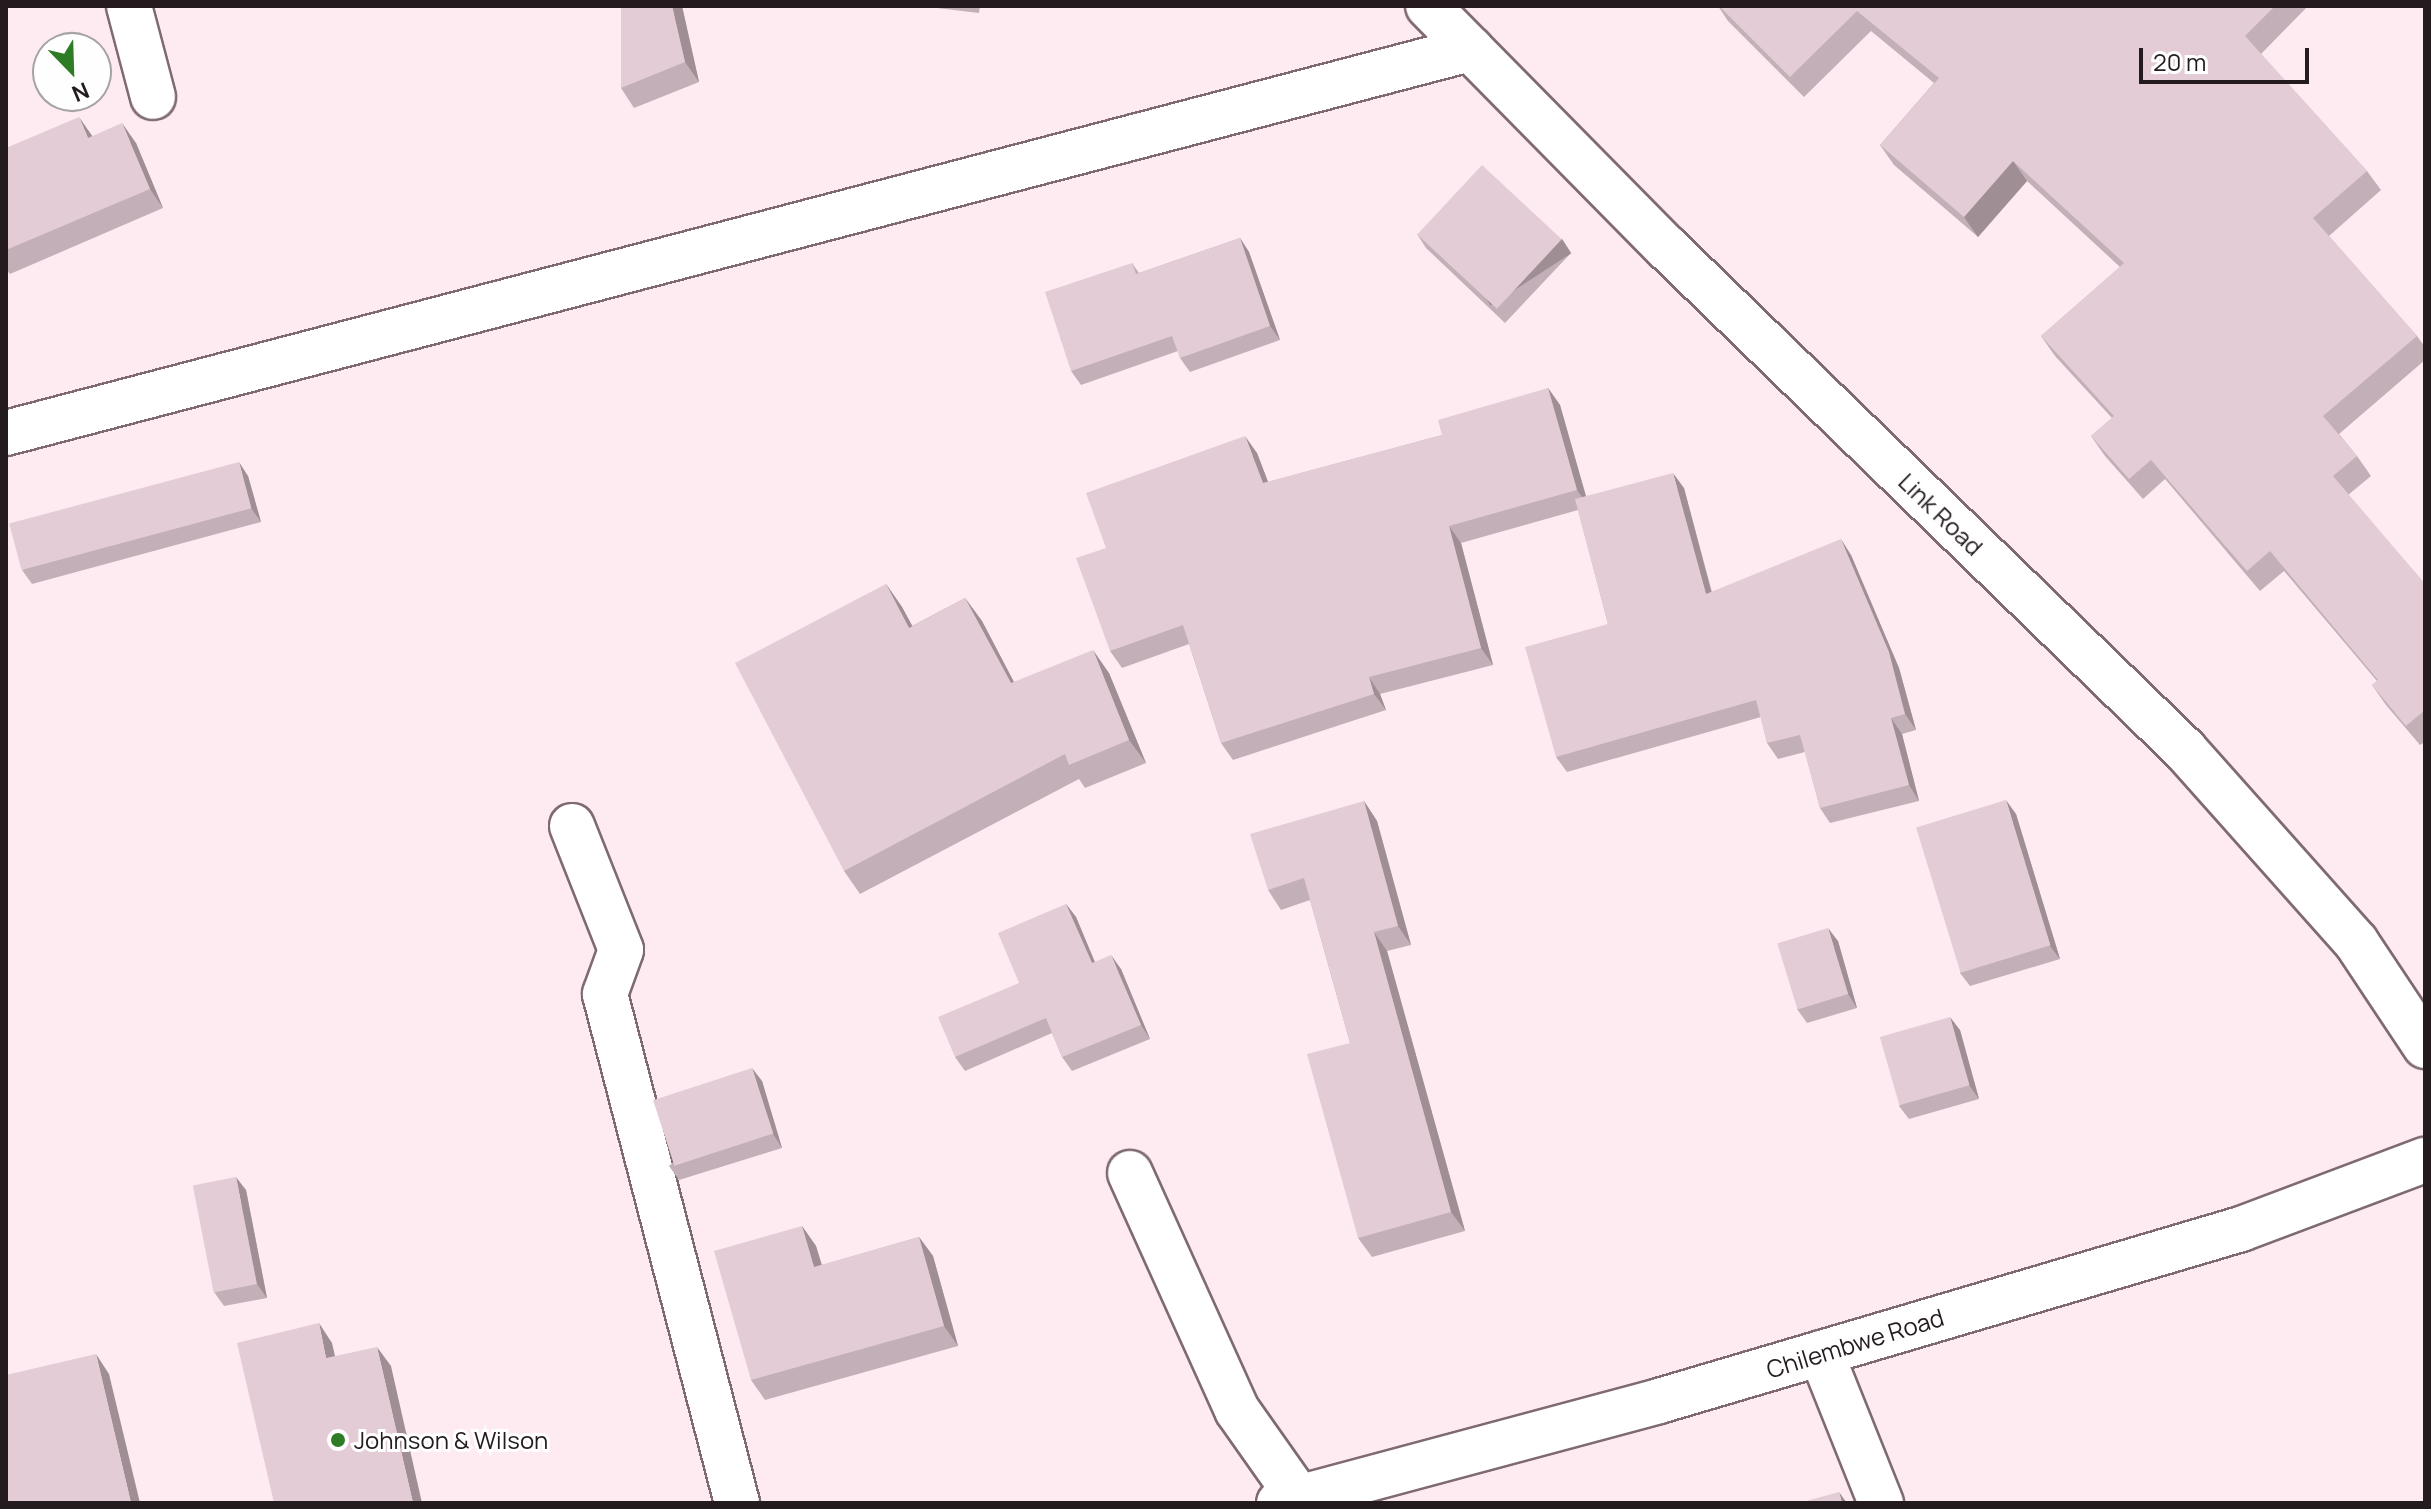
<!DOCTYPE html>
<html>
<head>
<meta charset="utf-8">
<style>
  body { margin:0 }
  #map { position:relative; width:2431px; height:1509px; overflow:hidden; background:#feebf2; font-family:Manrope,sans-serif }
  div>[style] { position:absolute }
  .roads { filter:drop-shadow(2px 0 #7f6a72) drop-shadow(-2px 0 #7f6a72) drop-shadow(0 2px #7f6a72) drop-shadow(0 -2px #7f6a72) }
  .minor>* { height:44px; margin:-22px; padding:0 22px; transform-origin:22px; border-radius:22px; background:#fff }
  .wall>* { inset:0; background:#c3afb7 }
  .shaded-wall>* { inset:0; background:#9f8f95; transform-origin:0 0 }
  .building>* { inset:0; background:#e3ccd5; transform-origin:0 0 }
  .dots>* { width:22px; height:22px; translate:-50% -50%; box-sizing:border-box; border:4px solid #fefefe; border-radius:50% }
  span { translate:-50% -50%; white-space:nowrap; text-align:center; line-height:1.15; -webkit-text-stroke:6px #fefefe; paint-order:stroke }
  .street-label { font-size:24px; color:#231b1e }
  .poi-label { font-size:24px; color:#231b1e }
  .left { translate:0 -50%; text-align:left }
  .frame { position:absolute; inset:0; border:8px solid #231b1e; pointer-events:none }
  .north { position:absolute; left:32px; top:32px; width:80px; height:80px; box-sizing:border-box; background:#fefefe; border:2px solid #a6a3a4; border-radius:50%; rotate:157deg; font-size:22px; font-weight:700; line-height:32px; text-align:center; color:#231b1e }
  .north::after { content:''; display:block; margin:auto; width:28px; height:36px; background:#2e7c25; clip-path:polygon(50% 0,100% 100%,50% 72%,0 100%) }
  .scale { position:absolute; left:2139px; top:48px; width:170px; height:36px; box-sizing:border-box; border:4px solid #231b1e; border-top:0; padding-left:10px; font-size:24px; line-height:28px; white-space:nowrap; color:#231b1e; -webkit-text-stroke:6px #fefefe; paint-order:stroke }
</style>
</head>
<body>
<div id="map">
  <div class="roads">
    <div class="minor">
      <i style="left:129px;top:6px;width:94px;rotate:75.2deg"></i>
      <i style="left:1428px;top:6px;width:340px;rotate:45.4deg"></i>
      <i style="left:1667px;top:248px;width:721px;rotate:44.1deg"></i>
      <i style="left:2185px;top:750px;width:257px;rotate:48.3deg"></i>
      <i style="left:2356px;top:942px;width:125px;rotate:56.4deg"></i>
      <i style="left:6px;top:433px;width:1514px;rotate:-14.7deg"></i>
      <i style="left:572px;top:826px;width:133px;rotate:68.4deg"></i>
      <i style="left:621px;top:950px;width:47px;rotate:110deg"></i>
      <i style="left:605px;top:994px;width:526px;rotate:75.46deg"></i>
      <i style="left:1130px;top:1173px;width:260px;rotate:65.7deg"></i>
      <i style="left:1237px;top:1410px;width:104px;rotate:54.8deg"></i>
      <i style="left:1821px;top:1353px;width:162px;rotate:68.2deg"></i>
      <i style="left:1279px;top:1503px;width:393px;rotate:-15deg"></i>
      <i style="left:1659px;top:1401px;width:607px;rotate:-16.46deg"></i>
      <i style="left:2241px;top:1229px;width:197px;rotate:-20.6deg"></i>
    </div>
  </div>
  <div class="wall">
    <i style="clip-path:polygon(682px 6px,699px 82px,634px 108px,621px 88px)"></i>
    <i style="clip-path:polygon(920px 6px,980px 6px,979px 13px)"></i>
    <i style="clip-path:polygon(1718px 6px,2308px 6px,2261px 54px,2367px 171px,2381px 190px,2329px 236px,2417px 336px,2425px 347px,2425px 360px,2339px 434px,2357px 456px,2371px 476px,2348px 495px,2425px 584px,2425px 742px,2420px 745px,2386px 705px,2372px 685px,2377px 681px,2284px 571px,2260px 591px,2165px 479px,2143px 499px,2105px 456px,2091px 436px,2112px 418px,2055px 356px,2041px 336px,2120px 267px,2027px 181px,1978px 237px,1894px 165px,1880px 145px,1934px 83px,1871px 31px,1804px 97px,1728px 21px)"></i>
    <i style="clip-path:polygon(92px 136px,136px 143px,163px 208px,10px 274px,6px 269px,6px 148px)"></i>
    <i style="clip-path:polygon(1417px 234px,1562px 239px,1571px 253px,1505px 323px,1426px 248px)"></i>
    <i style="clip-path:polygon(1240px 238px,1249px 252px,1280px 340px,1190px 372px,1180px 358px,1178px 351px,1081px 385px,1071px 371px,1132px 263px,1139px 273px)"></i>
    <i style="clip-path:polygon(1548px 388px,1560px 405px,1586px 496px,1684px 488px,1712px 592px,1851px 555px,1899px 668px,1916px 730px,1902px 734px,1919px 801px,1830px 823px,1820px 808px,1805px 752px,1778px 759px,1767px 743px,1761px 717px,1567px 772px,1556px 757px,1608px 624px,1578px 510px,1461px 543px,1493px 665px,1380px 694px,1386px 710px,1233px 760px,1221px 743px,1189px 644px,1122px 668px,1110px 651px,1106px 548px,1257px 453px,1268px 482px,1442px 435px)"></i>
    <i style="clip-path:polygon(248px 476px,261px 522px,32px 584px,22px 570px)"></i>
    <i style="clip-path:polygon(886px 584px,902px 607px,912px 626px,965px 598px,982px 621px,1014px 682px,1109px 673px,1146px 763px,1085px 788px,1079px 779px,860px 894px,844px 871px)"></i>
    <i style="clip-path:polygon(1364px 801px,1377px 821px,1411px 945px,1387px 951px,1465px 1231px,1372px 1257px,1358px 1238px,1350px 1043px,1310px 900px,1281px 910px,1268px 890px)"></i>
    <i style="clip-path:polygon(2016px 814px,2060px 959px,1970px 986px,1960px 973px)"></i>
    <i style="clip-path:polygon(1066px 904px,1076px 917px,1095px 962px,1121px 969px,1150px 1039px,1072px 1071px,1062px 1057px,1052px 1033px,965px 1071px,955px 1057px,1019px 983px)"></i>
    <i style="clip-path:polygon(1838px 941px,1857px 1008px,1807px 1023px,1797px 1009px)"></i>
    <i style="clip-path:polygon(1960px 1030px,1979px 1099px,1909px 1119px,1899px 1106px)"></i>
    <i style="clip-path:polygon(762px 1081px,782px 1148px,679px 1180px,669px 1166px)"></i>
    <i style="clip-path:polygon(246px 1190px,267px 1298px,224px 1306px,214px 1292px)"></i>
    <i style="clip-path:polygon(802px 1226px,816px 1246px,822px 1265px,919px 1237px,933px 1256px,958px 1346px,765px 1400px,751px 1380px)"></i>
  </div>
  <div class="shaded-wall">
    <i style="clip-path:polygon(672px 6px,682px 6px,699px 82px,685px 62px)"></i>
    <i style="clip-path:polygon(79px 117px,93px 137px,88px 138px)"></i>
    <i style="clip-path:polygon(122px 123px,136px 143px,163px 208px,150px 189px)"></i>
    <i style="clip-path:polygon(2013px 161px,2027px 181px,1978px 237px,1964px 217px)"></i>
    <i style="clip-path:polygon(1240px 238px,1249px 252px,1280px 340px,1270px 326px)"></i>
    <i style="left:1562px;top:239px;width:17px;height:96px;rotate:57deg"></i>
    <i style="clip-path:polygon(1548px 388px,1560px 405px,1589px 507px,1577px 490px)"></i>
    <i style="clip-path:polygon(1245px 436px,1257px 453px,1275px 500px,1263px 483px)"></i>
    <i style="clip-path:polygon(239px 462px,248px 476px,261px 522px,251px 508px)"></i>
    <i style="clip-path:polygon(1673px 473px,1684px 488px,1716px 610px,1706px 594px)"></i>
    <i style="clip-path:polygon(1449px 526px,1461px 543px,1493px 665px,1481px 648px)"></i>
    <i style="clip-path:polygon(1841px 539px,1851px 555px,1899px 668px,1916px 730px,1905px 714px)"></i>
    <i style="clip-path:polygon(886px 584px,902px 607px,926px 651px,909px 628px)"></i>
    <i style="clip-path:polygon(965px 598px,982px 621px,1027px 707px,1011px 683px)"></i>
    <i style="clip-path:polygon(1093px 650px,1109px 673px,1146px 763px,1129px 740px)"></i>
    <i style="clip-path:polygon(1369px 677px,1380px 694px,1386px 710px,1374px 694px)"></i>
    <i style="clip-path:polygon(1891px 718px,1902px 734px,1919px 801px,1909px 785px)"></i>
    <i style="clip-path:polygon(2006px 800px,2016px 814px,2060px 959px,2050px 946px)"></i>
    <i style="clip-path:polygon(1364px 801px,1377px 821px,1411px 945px,1398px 926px)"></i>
    <i style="clip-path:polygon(1066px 904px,1076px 917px,1101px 977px,1092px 963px)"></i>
    <i style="clip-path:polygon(1828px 928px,1838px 941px,1857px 1008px,1848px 994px)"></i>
    <i style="clip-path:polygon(1374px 932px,1387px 951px,1465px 1231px,1451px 1212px)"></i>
    <i style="clip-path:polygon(1111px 955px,1121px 969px,1150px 1039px,1141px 1025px)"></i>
    <i style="clip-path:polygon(1950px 1017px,1960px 1030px,1979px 1099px,1969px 1085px)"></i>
    <i style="clip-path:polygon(752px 1068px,762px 1081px,782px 1148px,773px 1134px)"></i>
    <i style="clip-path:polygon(236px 1177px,246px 1190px,267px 1298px,257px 1284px)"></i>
    <i style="clip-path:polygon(802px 1226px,816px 1246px,828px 1286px,814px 1267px)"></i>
    <i style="clip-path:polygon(919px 1237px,933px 1256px,958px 1346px,944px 1326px)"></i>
    <i style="clip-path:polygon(319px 1323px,332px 1343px,340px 1378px,326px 1358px)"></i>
    <i style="clip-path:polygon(377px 1347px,391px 1366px,422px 1503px,413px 1503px)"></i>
    <i style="clip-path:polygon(96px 1354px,109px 1374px,140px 1503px,131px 1503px)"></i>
    <i style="clip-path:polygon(1839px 1492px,1847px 1503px,1842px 1503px)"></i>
  </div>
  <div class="building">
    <i style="clip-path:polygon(621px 6px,672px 6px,685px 62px,621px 88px)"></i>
    <i style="clip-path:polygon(1719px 6px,2275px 6px,2245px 36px,2367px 171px,2313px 218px,2417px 336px,2323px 416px,2357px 456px,2333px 476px,2425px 584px,2425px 710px,2406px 726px,2372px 685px,2378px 680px,2270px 551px,2247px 571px,2151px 460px,2129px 479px,2091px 436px,2114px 416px,2041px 336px,2124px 263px,2013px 161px,1964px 217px,1880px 145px,1939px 78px,1857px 11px,1790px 77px)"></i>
    <i style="clip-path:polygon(79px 117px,88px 138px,122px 123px,150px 189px,6px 250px,6px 148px)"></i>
    <i style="left:1482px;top:165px;width:109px;height:95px;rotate:43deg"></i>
    <i style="clip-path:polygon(1240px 238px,1270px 326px,1180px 358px,1172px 336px,1071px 371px,1045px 292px,1132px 263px,1136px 274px)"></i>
    <i style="clip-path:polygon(1548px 388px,1577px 490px,1449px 526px,1481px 648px,1369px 677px,1374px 694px,1221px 743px,1183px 625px,1110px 651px,1076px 558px,1106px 548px,1086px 493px,1245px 436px,1263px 483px,1442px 435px,1438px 420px)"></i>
    <i style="left:239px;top:462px;width:48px;height:238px;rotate:75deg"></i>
    <i style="clip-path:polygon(1673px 473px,1706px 594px,1841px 539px,1889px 652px,1905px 714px,1891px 718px,1909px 785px,1820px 808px,1800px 735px,1767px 743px,1756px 700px,1556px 757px,1525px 647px,1608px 624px,1575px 499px)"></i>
    <i style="clip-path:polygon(886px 584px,909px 628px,965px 598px,1011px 683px,1093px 650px,1129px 740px,1069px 765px,1065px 754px,844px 871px,735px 663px)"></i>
    <i style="left:2006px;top:800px;width:152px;height:94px;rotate:73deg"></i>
    <i style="clip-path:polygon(1364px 801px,1398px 926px,1374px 932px,1451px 1212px,1358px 1238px,1307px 1054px,1350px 1043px,1304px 878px,1268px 890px,1250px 834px)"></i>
    <i style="clip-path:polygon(1066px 904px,1092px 963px,1111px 955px,1141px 1025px,1062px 1057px,1046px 1018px,955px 1057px,938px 1017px,1019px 983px,998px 933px)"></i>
    <i style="left:1828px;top:928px;width:69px;height:53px;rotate:73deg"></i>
    <i style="left:1950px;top:1017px;width:71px;height:73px;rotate:74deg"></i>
    <i style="left:752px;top:1068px;width:69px;height:104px;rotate:72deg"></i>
    <i style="left:236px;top:1177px;width:109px;height:44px;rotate:79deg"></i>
    <i style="clip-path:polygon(802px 1226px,814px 1267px,919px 1237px,944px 1326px,751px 1380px,714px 1251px)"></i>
    <i style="clip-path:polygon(319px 1323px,326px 1358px,377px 1347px,413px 1503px,274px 1503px,237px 1343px)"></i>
    <i style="clip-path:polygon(96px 1354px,131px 1503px,6px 1503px,6px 1375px)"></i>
    <i style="clip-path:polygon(1839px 1492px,1842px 1503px,1799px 1503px)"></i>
  </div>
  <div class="dots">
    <i style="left:338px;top:1440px;background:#2e7c25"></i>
  </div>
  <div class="street-label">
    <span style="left:1941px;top:514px;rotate:44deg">Link Road</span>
    <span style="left:1855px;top:1343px;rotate:-17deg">Chilembwe Road</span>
  </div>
  <div class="poi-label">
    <span class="left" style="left:354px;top:1440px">Johnson &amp; Wilson</span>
  </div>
  <div class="frame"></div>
  <div class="north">N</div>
  <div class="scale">20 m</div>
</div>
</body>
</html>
